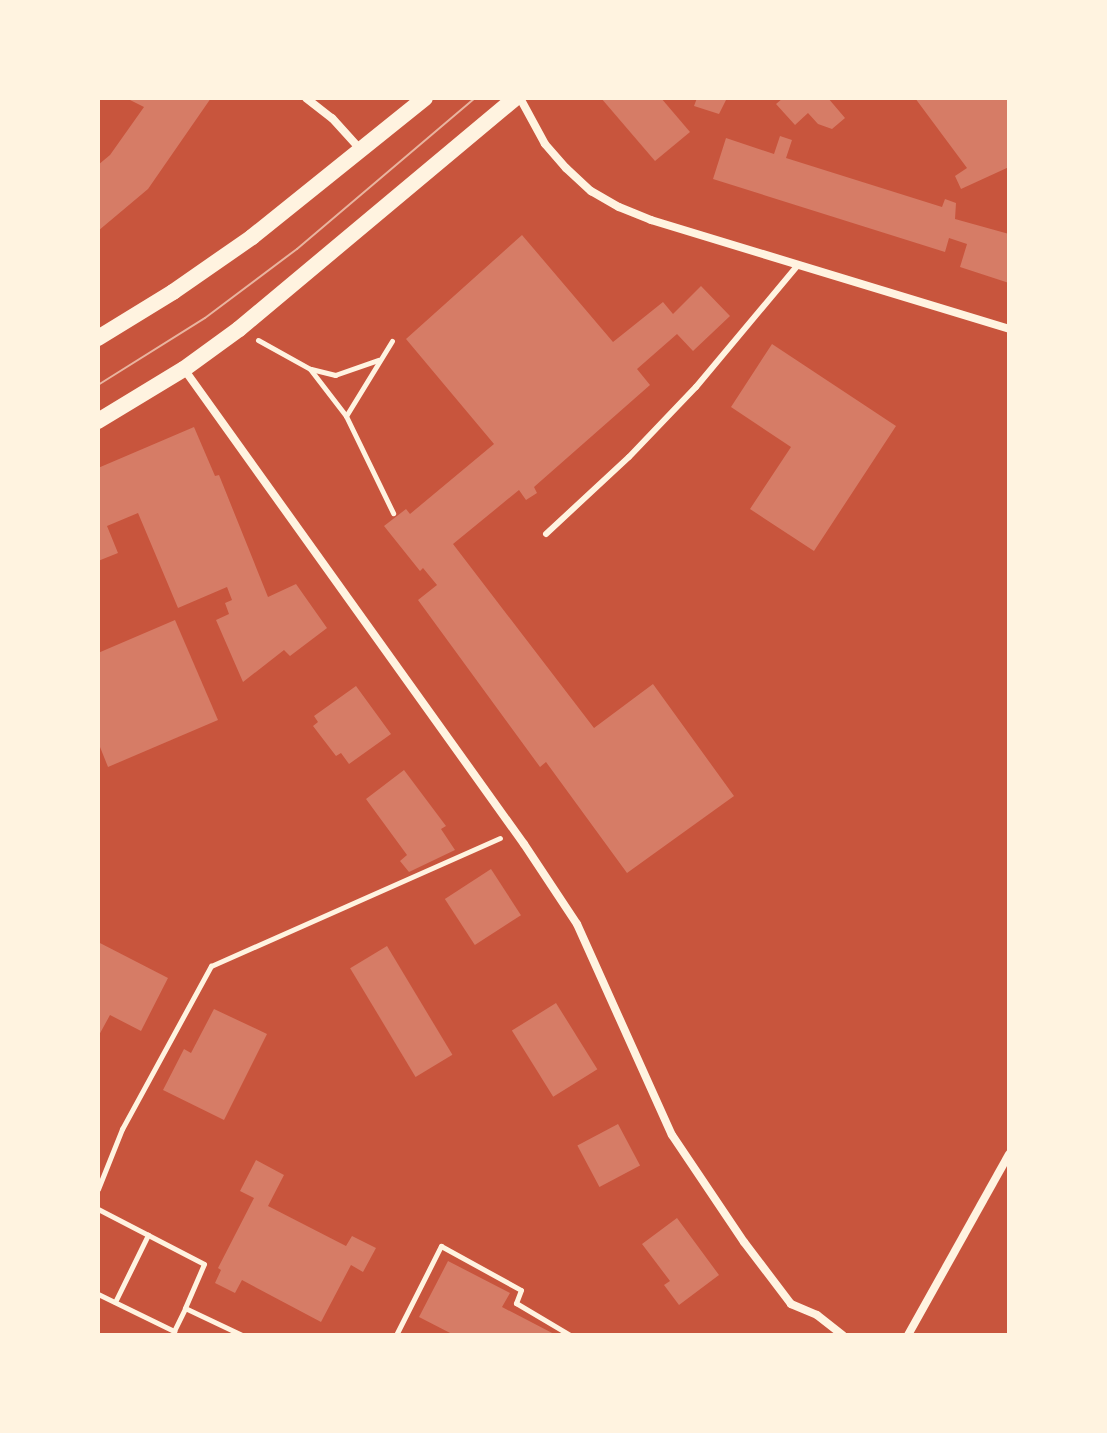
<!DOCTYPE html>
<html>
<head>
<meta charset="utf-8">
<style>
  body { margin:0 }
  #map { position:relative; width:1107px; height:1433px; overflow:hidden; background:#c8553d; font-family:Quicksand,sans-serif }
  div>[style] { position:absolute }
  .building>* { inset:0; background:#d67c66; transform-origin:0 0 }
  .path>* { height:5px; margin:-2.5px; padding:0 2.5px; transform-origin:2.5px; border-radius:2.5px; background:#fff3e0 }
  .service>* { height:6px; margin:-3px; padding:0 3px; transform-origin:3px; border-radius:3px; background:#fff3e0 }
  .minor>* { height:8px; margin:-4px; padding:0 4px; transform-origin:4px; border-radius:4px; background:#fff3e0 }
  .secondary>* { height:16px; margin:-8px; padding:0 8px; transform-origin:8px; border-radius:8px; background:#fff3e0 }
  .tram>* { height:2px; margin:-1px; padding:0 1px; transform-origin:1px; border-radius:1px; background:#e9b49f }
  span { translate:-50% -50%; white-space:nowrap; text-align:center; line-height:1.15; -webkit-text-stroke:8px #fff3e0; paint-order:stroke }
  .frame { position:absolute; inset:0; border:100px solid #fff3e0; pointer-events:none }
</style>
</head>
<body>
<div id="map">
  <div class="building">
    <i style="clip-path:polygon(126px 98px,211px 98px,148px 189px,98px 231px,98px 165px,110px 155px,144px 107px)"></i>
    <i style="clip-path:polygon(601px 98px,661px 98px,690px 132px,655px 161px)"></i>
    <i style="clip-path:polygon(697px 98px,727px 98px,719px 114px,694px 106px)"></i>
    <i style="clip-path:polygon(783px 98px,828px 98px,845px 118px,832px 129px,818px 124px,808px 113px,795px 125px,776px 104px)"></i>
    <i style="clip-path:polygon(915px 98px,1009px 98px,1009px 167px,961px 189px,955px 176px,967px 168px)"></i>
    <i style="clip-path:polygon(780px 136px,792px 140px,786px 158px,942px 207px,945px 199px,956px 203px,955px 219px,1009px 234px,1009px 283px,960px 267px,967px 244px,949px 238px,945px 252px,713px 179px,726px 138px,774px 154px)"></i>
    <i style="clip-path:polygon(522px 235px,613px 342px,663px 302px,673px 314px,701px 286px,730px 316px,693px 351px,677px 334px,637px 369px,650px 385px,534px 487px,537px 493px,526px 500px,519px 490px,453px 544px,594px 728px,653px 684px,734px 796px,627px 873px,546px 762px,540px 767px,418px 600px,437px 585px,423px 568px,420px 571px,384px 526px,406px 509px,410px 514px,494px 444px,406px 339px)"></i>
    <i style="clip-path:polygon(772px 344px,896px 426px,814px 551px,750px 509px,791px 447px,731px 407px)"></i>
    <i style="clip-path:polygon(194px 427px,215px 476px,219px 475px,268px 597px,296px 584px,327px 628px,290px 656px,284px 650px,243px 682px,216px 620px,229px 614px,225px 603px,232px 600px,227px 587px,178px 608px,138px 513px,107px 526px,118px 553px,98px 561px,98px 468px)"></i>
    <i style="clip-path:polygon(175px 620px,218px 720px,108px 767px,98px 742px,98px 653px)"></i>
    <i style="clip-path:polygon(356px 686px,391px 734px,349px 764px,341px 753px,336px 756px,313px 726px,318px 722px,314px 716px)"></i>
    <i style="clip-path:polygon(404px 770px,446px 826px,441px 829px,455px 850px,409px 872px,400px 861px,407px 855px,366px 799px)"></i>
    <i style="left:491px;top:869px;width:55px;height:55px;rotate:57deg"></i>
    <i style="clip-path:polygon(98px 942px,168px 978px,141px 1031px,110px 1015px,98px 1037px)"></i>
    <i style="left:387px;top:946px;width:127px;height:43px;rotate:59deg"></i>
    <i style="left:556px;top:1003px;width:78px;height:52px;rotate:58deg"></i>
    <i style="clip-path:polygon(214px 1009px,267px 1034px,224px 1120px,163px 1090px,184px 1049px,191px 1053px)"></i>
    <i style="left:618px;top:1124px;width:47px;height:46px;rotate:62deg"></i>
    <i style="clip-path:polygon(256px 1160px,284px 1175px,268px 1206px,346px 1246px,352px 1236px,376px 1248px,363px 1272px,351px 1265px,321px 1322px,242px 1280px,235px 1293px,215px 1283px,221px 1270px,218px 1268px,254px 1198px,240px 1191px)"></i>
    <i style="clip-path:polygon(677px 1218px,719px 1275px,679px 1305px,664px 1285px,670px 1281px,642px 1244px)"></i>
    <i style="clip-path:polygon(448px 1261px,510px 1293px,502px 1307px,556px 1335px,454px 1335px,419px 1317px)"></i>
  </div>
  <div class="path">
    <i style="left:258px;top:340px;width:60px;rotate:29.1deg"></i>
    <i style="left:310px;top:369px;width:59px;rotate:52.5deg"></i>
    <i style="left:346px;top:416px;width:108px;rotate:64.1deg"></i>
    <i style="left:311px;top:369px;width:25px;rotate:14deg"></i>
    <i style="left:335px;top:375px;width:46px;rotate:-19.2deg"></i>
    <i style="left:346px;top:416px;width:88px;rotate:-58.5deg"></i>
    <i style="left:98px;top:1189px;width:65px;rotate:-68.2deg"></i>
    <i style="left:122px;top:1129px;width:186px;rotate:-61.4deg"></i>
    <i style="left:211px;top:966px;width:316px;rotate:-23.9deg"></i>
    <i style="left:98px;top:1209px;width:119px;rotate:27.4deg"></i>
    <i style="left:204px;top:1264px;width:48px;rotate:113.4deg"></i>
    <i style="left:98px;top:1294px;width:85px;rotate:26deg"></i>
    <i style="left:174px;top:1331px;width:25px;rotate:-64deg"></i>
    <i style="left:185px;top:1308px;width:63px;rotate:25.3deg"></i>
    <i style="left:115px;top:1302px;width:75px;rotate:-63.8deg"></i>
    <i style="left:396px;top:1335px;width:100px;rotate:-63.2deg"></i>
    <i style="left:441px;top:1246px;width:91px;rotate:28.8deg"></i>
    <i style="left:521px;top:1290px;width:14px;rotate:111deg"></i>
    <i style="left:516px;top:1303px;width:63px;rotate:30.7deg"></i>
  </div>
  <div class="service">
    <i style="left:546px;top:534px;width:113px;rotate:-42.9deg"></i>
    <i style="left:629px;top:457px;width:97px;rotate:-46.3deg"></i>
    <i style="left:696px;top:387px;width:158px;rotate:-50.1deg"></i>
  </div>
  <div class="minor">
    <i style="left:306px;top:98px;width:33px;rotate:38deg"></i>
    <i style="left:332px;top:118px;width:42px;rotate:47.9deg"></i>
    <i style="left:520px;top:98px;width:52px;rotate:61.5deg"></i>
    <i style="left:545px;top:144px;width:32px;rotate:49deg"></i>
    <i style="left:566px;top:168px;width:34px;rotate:43deg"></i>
    <i style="left:591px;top:191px;width:32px;rotate:30deg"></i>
    <i style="left:619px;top:207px;width:35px;rotate:22deg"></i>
    <i style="left:651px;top:220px;width:374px;rotate:16.9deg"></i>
    <i style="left:184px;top:369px;width:584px;rotate:54.41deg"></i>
    <i style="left:524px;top:844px;width:96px;rotate:56.5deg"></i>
    <i style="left:577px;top:924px;width:231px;rotate:65.8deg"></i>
    <i style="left:672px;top:1135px;width:129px;rotate:56.1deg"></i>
    <i style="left:744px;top:1242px;width:78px;rotate:52.8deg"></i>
    <i style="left:791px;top:1304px;width:28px;rotate:23deg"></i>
    <i style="left:817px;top:1315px;width:33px;rotate:38deg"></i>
    <i style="left:908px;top:1335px;width:207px;rotate:-60.8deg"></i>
  </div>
  <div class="secondary">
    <i style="left:98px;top:338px;width:88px;rotate:-31.5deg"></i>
    <i style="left:173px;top:292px;width:96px;rotate:-34.8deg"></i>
    <i style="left:252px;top:237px;width:222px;rotate:-38.8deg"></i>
    <i style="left:98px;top:421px;width:100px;rotate:-31.2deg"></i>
    <i style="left:184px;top:369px;width:68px;rotate:-36deg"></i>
    <i style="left:239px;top:329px;width:360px;rotate:-39.9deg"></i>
  </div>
  <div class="tram">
    <i style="left:98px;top:385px;width:126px;rotate:-32.1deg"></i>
    <i style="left:205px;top:318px;width:115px;rotate:-36.9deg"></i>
    <i style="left:297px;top:249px;width:233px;rotate:-40.3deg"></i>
  </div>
  <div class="frame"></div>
</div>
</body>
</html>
